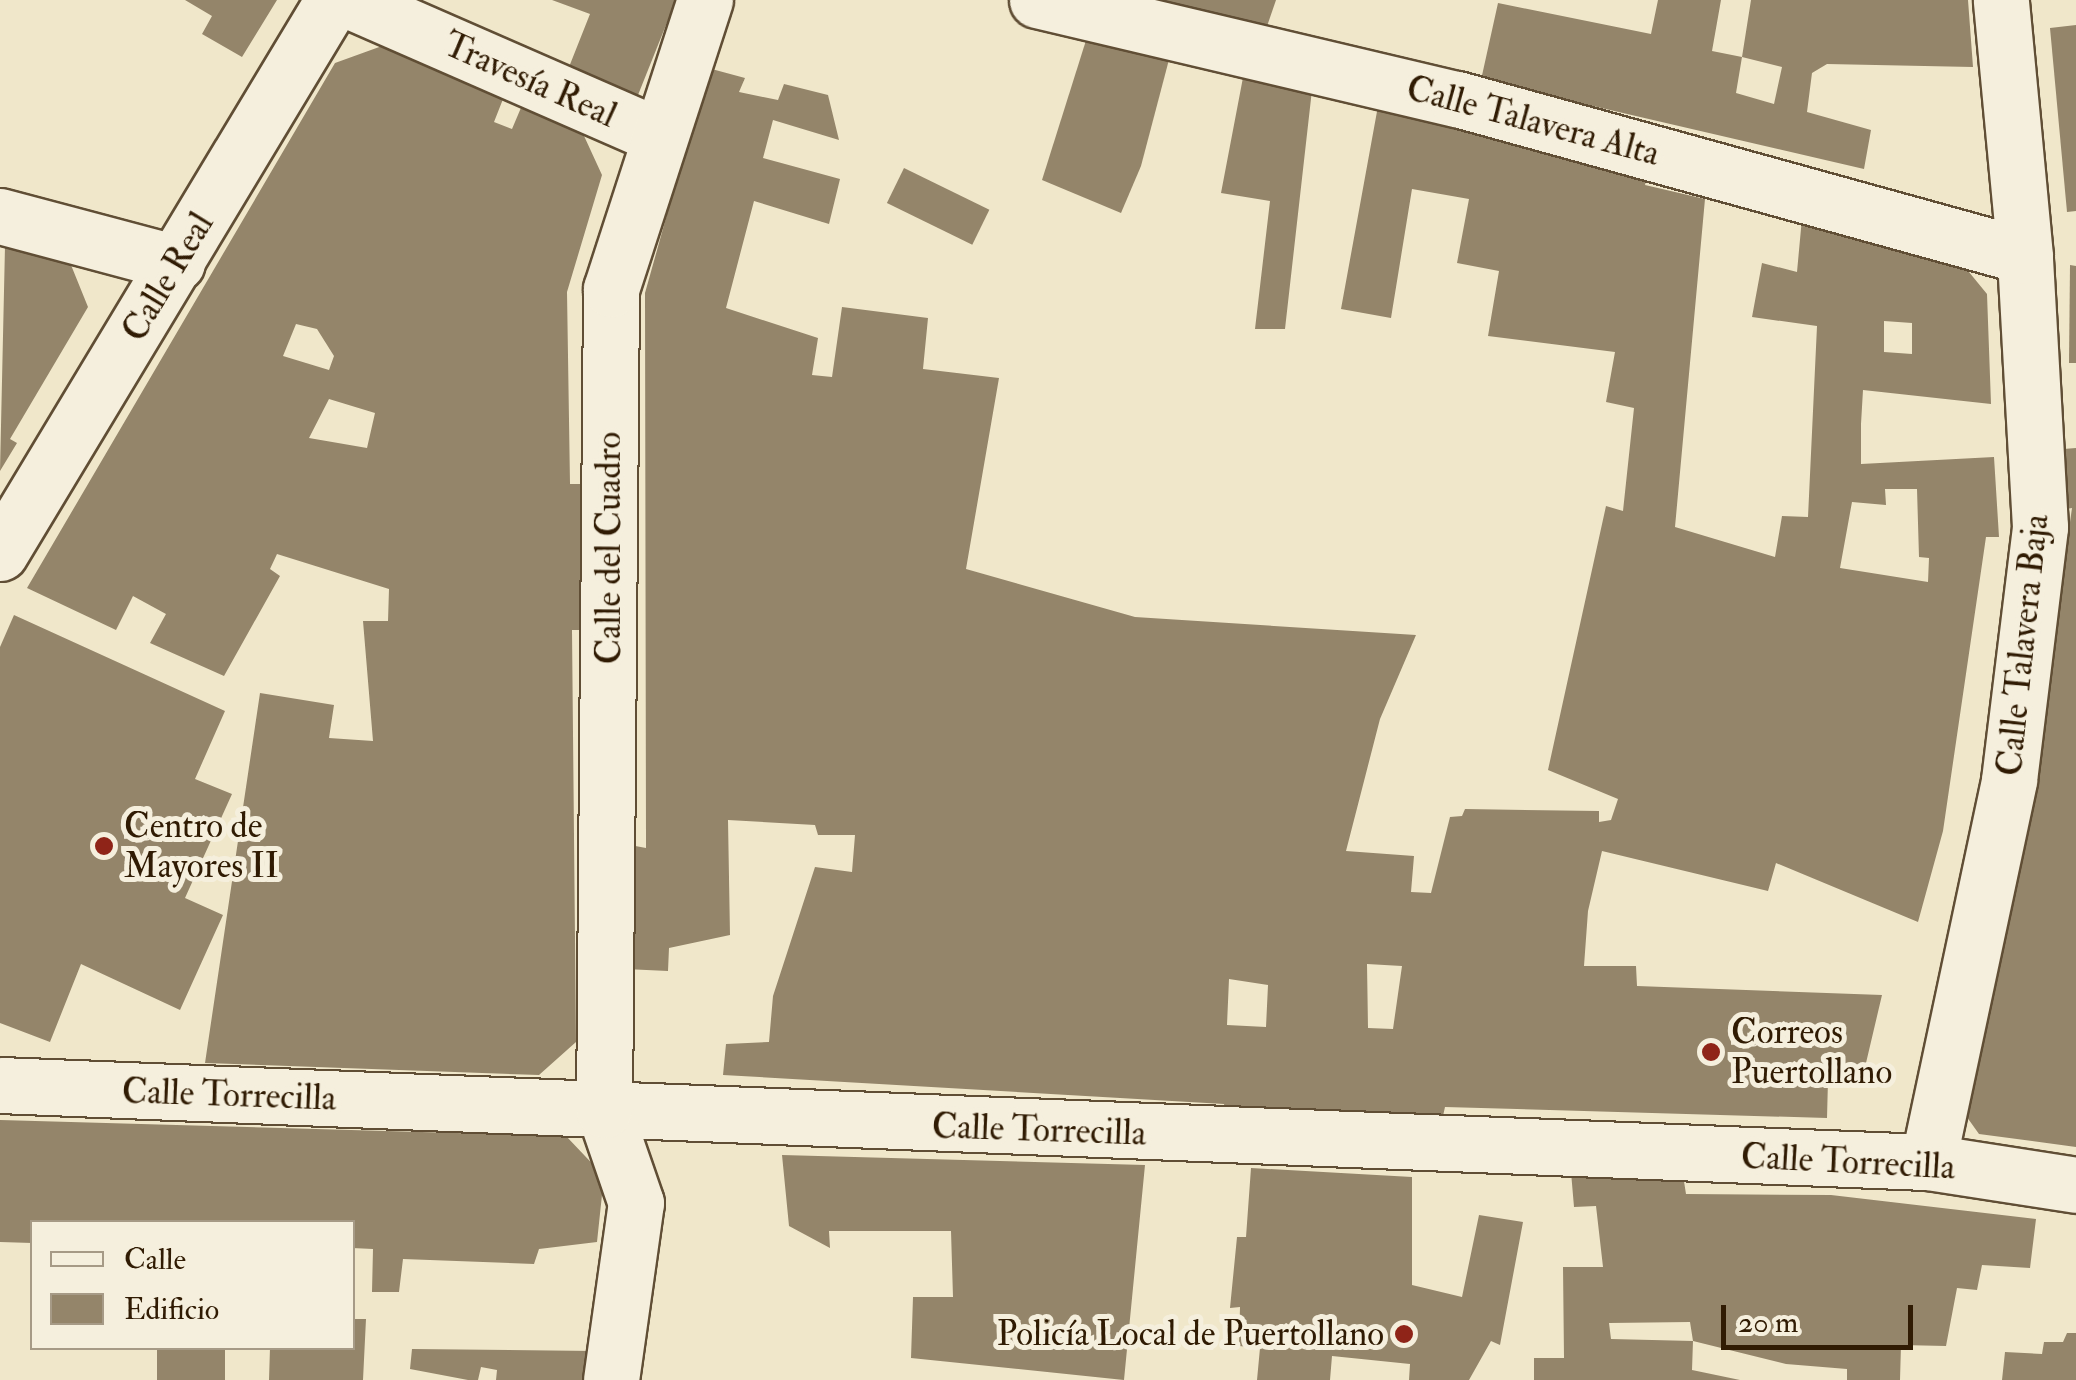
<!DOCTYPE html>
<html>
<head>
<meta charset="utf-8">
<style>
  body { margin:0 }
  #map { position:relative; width:2076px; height:1380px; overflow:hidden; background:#f0e7ca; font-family:"IM FELL Double Pica",serif }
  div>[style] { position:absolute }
  .building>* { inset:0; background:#94856a; transform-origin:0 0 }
  .roads { filter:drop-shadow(2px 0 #604e35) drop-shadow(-2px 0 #604e35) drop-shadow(0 2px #604e35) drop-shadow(0 -2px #604e35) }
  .street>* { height:55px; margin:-27.5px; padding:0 27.5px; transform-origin:27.5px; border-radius:27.5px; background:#f5efdd }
  .dots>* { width:28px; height:28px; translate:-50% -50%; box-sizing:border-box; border:5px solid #f5efdd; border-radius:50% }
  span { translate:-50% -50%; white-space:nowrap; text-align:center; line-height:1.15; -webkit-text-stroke:10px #f5efdd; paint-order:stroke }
  .street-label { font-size:35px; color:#301b03 }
  .poi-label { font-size:35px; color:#301b03 }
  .left { translate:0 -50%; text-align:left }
  .right { translate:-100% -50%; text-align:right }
  .legend { position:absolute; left:30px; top:1220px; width:325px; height:130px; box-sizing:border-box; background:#f5efdd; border:2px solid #a69a86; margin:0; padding:12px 18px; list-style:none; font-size:30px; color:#301b03 }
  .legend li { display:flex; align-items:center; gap:20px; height:50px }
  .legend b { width:50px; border:2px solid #a69a86 }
  .scale { position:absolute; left:1721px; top:1305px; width:192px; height:45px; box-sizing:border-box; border:5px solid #301b03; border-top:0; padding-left:12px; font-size:30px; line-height:35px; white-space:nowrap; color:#301b03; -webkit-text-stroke:8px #f5efdd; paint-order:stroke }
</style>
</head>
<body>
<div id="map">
  <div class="building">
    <i style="clip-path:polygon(185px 0,277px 0,242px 57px,202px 34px,212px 16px)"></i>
    <i style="clip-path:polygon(552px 0,676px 0,638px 95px,569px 67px,590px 14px)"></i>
    <i style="clip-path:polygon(1122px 0,1276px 0,1265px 32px)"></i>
    <i style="clip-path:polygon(1658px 0,1721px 0,1712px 51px,1742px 57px,1736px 93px,1774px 104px,1782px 67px,1742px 57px,1751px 0,1968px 0,1973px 67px,1827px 64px,1812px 73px,1807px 112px,1871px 130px,1864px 169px,1481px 80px,1498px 3px,1651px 34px)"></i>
    <i style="clip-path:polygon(2076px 25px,2076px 211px,2067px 212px,2050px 28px)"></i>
    <i style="clip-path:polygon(1088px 34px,1171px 52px,1141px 166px,1121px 213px,1042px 180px)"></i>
    <i style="clip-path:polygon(evenodd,382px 46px,505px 94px,494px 122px,512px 129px,523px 103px,579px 125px,602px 175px,567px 292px,570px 484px,582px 484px,580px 630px,572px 630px,576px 1042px,539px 1075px,205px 1063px,260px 693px,334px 705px,329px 738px,373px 741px,363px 621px,388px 621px,389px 589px,277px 554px,270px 569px,280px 576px,224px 676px,150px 643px,166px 614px,133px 596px,116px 630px,27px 588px,335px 63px,382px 46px,296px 324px,317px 329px,334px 356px,329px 370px,283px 356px,296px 324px,382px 46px,329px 399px,375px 413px,367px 448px,309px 438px,329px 399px)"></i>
    <i style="clip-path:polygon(1245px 67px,1313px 81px,1285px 329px,1255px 329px,1270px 201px,1221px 193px)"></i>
    <i style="clip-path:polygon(evenodd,708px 68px,745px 78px,739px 92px,778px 100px,784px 84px,828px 95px,839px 140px,773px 120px,763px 158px,840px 179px,829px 224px,754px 201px,726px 308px,818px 338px,812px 375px,832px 377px,842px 307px,928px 318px,923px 369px,999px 378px,966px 569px,1135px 617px,1416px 635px,1380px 719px,1346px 851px,1414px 856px,1411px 892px,1431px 893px,1450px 817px,1462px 816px,1465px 809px,1599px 811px,1599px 822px,1611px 820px,1618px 799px,1548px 770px,1606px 506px,1623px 511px,1634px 408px,1606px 402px,1615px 352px,1488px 336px,1499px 271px,1457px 263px,1469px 199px,1412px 189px,1391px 318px,1341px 309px,1380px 95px,1650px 163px,1645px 185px,1705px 199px,1675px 527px,1775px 557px,1782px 516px,1808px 517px,1817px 326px,1752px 317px,1762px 263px,1797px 272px,1802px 218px,1955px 255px,1987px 294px,1991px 404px,1863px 390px,1861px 424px,1861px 464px,1994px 457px,1999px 537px,1986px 537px,1943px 831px,1918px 922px,1776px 863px,1768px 891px,1602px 851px,1588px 911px,1584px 966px,1636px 966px,1637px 986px,1882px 995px,1862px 1080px,1828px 1080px,1827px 1118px,1445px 1107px,1443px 1116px,1225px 1110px,1224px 1104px,723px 1075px,726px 1044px,769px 1042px,773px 996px,815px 867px,852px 872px,855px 835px,818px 835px,815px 825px,728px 820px,730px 935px,669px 948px,668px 971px,625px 969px,630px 845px,646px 848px,645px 293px,708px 68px,1884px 321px,1912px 323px,1912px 354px,1884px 352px,1884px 321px,708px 68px,1885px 489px,1917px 489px,1919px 557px,1929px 558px,1928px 582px,1840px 568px,1852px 502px,1886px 505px,1885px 489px,708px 68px,1367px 964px,1402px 966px,1393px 1029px,1368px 1028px,1367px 964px,708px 68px,1229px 979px,1268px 985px,1266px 1027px,1227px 1025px,1229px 979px)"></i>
    <i style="left:904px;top:168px;width:95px;height:39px;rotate:26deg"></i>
    <i style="clip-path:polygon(5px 246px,71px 265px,88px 307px,10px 439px,17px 443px,0 471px)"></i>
    <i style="clip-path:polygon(2070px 265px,2076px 266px,2076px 363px,2069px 363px)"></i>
    <i style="clip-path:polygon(2076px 448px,2076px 1147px,1979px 1134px,1954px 1099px,2057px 613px,2072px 508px,2055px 511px,2051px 450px)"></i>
    <i style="clip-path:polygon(14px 615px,225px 711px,195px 779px,232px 794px,185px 898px,223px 915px,180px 1010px,81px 964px,50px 1042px,0 1023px,0 647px)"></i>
    <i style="clip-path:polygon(0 1120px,566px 1136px,604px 1176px,597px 1242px,539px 1249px,534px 1264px,403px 1259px,399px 1292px,372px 1292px,373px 1249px,352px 1248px,352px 1222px,32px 1222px,32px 1243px,0 1242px)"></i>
    <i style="clip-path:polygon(782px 1155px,1145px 1165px,1124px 1380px,911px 1358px,913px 1297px,953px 1297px,951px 1231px,829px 1231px,830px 1248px,789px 1226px)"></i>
    <i style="clip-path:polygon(1251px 1168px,1412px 1177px,1412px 1285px,1462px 1297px,1479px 1215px,1523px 1222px,1500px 1345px,1491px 1341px,1469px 1380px,1409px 1380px,1410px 1364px,1332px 1356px,1330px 1380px,1257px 1380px,1260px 1348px,1239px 1346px,1240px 1307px,1230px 1308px,1237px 1237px,1246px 1237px)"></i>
    <i style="clip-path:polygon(1571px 1172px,1683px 1175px,1686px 1194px,1831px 1195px,2036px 1219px,2030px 1268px,1982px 1265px,1977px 1290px,1957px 1288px,1946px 1346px,1901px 1345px,1900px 1380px,1847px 1380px,1847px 1369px,1786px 1364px,1693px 1341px,1690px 1322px,1609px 1323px,1611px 1339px,1693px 1341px,1692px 1370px,1740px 1380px,1534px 1380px,1534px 1358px,1564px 1358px,1563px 1267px,1603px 1267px,1596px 1206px,1574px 1207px)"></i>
    <i style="clip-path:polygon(352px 1319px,366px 1319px,363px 1380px,269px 1380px,270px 1348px,352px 1348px)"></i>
    <i style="clip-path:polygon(2067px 1333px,2076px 1333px,2076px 1380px,2002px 1380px,2005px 1352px,2042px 1354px,2044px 1342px,2063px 1342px)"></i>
    <i style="left:157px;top:1348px;width:68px;height:32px"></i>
    <i style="clip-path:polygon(412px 1349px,594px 1351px,590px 1380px,496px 1380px,497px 1370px,481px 1367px,478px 1380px,468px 1380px,410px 1369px)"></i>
  </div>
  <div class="roads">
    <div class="street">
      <i style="left:348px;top:0;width:337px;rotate:23.6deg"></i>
      <i style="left:1037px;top:0;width:432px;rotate:13.3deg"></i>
      <i style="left:1457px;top:99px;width:589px;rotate:15.45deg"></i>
      <i style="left:0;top:216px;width:183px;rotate:14.9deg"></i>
      <i style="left:0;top:553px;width:646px;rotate:-58.94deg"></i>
      <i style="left:0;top:1085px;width:1930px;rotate:2.29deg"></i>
      <i style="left:1928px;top:1162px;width:150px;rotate:8.8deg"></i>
      <i style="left:1928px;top:1162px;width:390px;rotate:-78deg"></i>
      <i style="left:2009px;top:780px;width:255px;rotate:-83deg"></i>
      <i style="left:2040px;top:527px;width:271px;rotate:-93.2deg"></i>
      <i style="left:2025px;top:256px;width:257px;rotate:-95.4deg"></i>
      <i style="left:611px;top:1380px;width:179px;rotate:-82deg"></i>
      <i style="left:636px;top:1203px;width:98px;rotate:-109deg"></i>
      <i style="left:604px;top:1110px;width:821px;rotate:-89.51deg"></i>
      <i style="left:611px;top:289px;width:304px;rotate:-72deg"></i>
    </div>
  </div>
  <div class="dots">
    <i style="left:104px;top:846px;background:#8f2418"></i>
    <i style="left:1711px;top:1052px;background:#8f2418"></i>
    <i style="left:1404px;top:1334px;background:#8f2418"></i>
  </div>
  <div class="street-label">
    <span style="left:530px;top:80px;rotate:24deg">Travesía Real</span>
    <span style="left:1533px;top:121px;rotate:15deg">Calle Talavera Alta</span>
    <span style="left:168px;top:277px;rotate:-59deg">Calle Real</span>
    <span style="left:609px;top:548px;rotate:-90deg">Calle del Cuadro</span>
    <span style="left:2023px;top:645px;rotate:-84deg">Calle Talavera Baja</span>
    <span style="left:229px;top:1095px;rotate:2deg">Calle Torrecilla</span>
    <span style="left:1039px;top:1130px;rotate:2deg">Calle Torrecilla</span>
    <span style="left:1848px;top:1162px;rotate:3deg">Calle Torrecilla</span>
  </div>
  <div class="poi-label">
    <span class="left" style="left:124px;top:846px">Centro de<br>Mayores II</span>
    <span class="left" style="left:1731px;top:1052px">Correos<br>Puertollano</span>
    <span class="right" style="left:1384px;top:1334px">Policía Local de Puertollano</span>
  </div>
  <ul class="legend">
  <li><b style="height:12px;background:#f5efdd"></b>Calle</li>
  <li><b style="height:28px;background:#94856a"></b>Edificio</li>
  </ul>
  <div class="scale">20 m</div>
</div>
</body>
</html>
